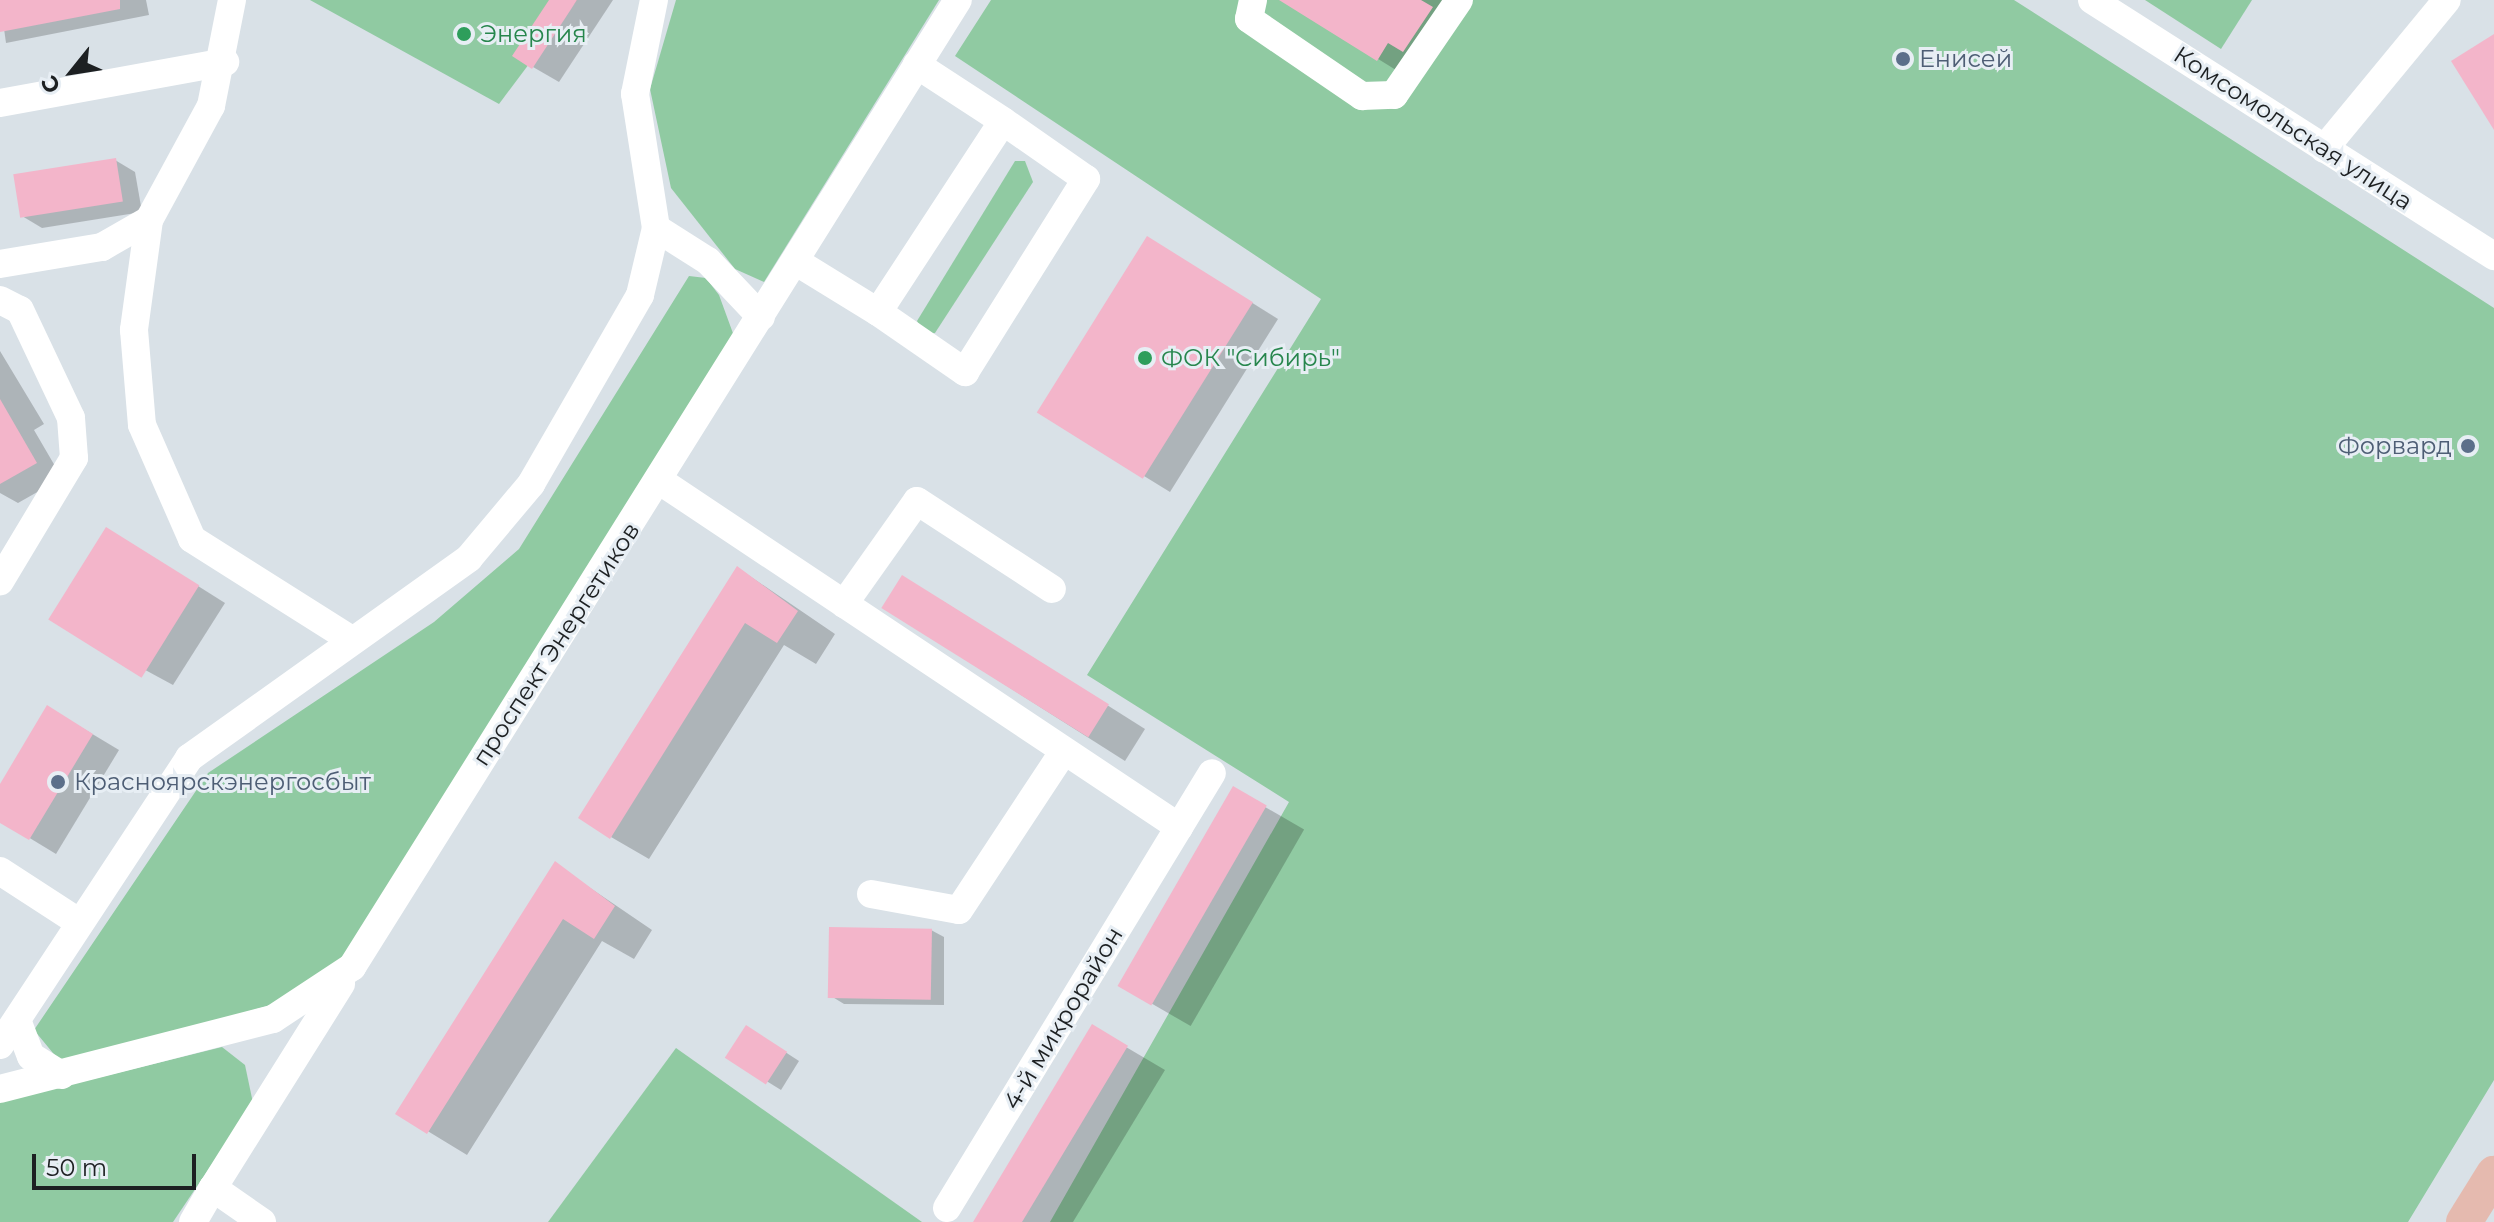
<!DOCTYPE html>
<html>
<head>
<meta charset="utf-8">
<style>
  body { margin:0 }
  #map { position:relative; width:2494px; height:1222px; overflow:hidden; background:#d9e1e7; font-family:Montserrat,sans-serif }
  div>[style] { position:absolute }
  .green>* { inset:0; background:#90caa2 }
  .shadow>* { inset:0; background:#0003; transform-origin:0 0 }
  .building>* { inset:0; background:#f3b5ca; transform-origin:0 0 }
  .minor>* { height:28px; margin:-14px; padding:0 14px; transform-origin:14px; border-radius:14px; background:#fff }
  .major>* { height:36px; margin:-18px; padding:0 18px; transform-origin:18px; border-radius:18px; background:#e5baaf }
  .dots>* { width:22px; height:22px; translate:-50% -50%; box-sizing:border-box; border:4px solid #e7eef4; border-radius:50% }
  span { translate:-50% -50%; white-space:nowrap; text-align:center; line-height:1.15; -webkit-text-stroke:6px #e7eef4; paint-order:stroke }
  .leisure-label { font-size:24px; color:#27864d }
  .left { translate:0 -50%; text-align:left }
  .service-label { font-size:24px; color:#4e5e75 }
  .right { translate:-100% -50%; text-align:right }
  .street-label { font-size:24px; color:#1d2022 }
  .north { position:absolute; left:32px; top:32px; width:80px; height:80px; -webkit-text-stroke:6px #e7eef4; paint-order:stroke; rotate:240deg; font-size:22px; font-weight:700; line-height:32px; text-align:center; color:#1d2022 }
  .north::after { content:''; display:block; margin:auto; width:28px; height:36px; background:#1d2022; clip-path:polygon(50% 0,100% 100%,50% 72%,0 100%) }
  .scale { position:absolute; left:32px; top:1154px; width:164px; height:36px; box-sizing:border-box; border:4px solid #1d2022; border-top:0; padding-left:10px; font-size:24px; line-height:28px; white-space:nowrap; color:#1d2022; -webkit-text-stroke:6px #e7eef4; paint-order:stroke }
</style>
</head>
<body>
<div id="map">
  <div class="green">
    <i style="clip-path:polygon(310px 0,577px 0,499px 104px)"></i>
    <i style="clip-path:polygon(676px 0,939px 0,764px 282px,735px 269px,671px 188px,650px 89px)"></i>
    <i style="clip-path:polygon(991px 0,2014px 0,2494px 308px,2494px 1080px,2408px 1222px,1050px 1222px,1289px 802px,1087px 675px,1321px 299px,955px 56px)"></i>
    <i style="clip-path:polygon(2145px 0,2252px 0,2221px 49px)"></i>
    <i style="clip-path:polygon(1015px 161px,1025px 161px,1033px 182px,935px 333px,925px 335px,917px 321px)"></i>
    <i style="clip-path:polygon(689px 276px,706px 278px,719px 295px,734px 336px,344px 962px,296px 998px,62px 1064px,34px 1030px,208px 773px,434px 622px,519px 549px)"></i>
    <i style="clip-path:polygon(222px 1047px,245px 1065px,253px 1103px,173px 1222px,0 1222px,0 1102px)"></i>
    <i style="clip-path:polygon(676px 1048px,922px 1222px,548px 1222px)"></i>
  </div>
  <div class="shadow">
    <i style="clip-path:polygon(0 0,146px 0,149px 15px,6px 43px)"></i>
    <i style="clip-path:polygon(552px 0,613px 0,559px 82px,533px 67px)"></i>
    <i style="clip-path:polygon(1294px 0,1451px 0,1404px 75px,1291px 5px)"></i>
    <i style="clip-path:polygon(115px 160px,135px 172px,142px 212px,42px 228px,22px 216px)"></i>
    <i style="clip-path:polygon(1174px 254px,1278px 319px,1170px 492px,1040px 412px)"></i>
    <i style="clip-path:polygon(0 351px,44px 424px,34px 430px,62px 478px,18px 503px,0 493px)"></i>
    <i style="clip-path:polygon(133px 545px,225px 603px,173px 685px,51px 619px)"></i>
    <i style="clip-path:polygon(738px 568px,835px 634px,816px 664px,784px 645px,649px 859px,611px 837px)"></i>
    <i style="clip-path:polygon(941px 600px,1145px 729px,1125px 761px,884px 608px)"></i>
    <i style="clip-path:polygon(74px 723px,119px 750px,56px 854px,0 820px,0 788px)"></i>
    <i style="left:1234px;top:789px;width:81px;height:227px;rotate:30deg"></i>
    <i style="clip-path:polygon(555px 864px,652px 930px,634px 959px,602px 941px,467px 1155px,398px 1113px)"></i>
    <i style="clip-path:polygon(931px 930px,944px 937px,944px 1005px,844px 1004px,831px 996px)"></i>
    <i style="clip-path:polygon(1092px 1027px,1165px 1070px,1073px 1222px,975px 1222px)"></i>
    <i style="clip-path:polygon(759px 1035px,799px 1061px,781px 1090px,728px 1057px)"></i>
  </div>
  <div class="building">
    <i style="clip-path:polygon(0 0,120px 0,120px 9px,0 32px)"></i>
    <i style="clip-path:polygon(549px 0,577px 0,532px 69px,512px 56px)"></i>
    <i style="clip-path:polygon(1279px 0,1421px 0,1433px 7px,1403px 52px,1388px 43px,1377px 61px)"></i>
    <i style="clip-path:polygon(2494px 34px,2494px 130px,2451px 61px)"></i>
    <i style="left:116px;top:158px;width:44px;height:104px;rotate:81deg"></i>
    <i style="left:1147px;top:236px;width:125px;height:208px;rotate:32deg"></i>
    <i style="clip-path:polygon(0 399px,37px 463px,0 484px)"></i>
    <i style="left:106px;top:527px;width:110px;height:109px;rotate:32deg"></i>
    <i style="clip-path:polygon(737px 566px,798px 611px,777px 643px,745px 623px,610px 839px,578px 818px)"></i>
    <i style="left:902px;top:575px;width:244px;height:39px;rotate:32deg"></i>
    <i style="clip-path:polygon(47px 705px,93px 734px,29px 840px,0 823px,0 784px)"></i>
    <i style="left:1233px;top:786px;width:39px;height:231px;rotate:30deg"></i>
    <i style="clip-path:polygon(555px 861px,615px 906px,594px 939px,563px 919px,427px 1134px,395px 1114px)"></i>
    <i style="left:829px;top:927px;width:103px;height:71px;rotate:1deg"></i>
    <i style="left:1092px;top:1024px;width:42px;height:232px;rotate:31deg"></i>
    <i style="left:746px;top:1025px;width:49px;height:39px;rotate:33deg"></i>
  </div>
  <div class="minor">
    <i style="left:1253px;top:0;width:19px;rotate:102deg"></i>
    <i style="left:1249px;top:19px;width:137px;rotate:34.3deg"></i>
    <i style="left:1362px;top:96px;width:32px;rotate:-2deg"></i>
    <i style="left:1394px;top:95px;width:115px;rotate:-55.6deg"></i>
    <i style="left:2092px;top:0;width:477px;rotate:32.5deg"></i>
    <i style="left:0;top:103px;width:229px;rotate:-10.3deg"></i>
    <i style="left:2324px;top:149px;width:193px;rotate:-50.5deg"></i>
    <i style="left:149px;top:220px;width:111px;rotate:97.8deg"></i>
    <i style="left:134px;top:330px;width:95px;rotate:85.2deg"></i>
    <i style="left:142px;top:425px;width:124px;rotate:66.3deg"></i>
    <i style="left:192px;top:539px;width:189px;rotate:32.3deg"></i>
    <i style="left:656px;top:228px;width:62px;rotate:32.4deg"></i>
    <i style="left:708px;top:261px;width:77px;rotate:46.6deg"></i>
    <i style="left:795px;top:261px;width:97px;rotate:31.6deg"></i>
    <i style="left:878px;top:312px;width:228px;rotate:-56.8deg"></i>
    <i style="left:1003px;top:121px;width:103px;rotate:-146.9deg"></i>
    <i style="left:0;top:264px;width:103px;rotate:-9.5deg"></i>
    <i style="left:102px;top:247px;width:54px;rotate:-29.9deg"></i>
    <i style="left:149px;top:220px;width:130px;rotate:-61.5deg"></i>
    <i style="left:211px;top:106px;width:108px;rotate:-78.8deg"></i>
    <i style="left:0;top:300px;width:22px;rotate:27deg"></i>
    <i style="left:20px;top:310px;width:119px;rotate:64.7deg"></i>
    <i style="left:71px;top:418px;width:40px;rotate:85.7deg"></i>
    <i style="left:74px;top:458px;width:144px;rotate:121deg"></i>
    <i style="left:878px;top:312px;width:106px;rotate:34.6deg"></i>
    <i style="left:965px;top:372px;width:228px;rotate:-57.9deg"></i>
    <i style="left:1086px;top:179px;width:101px;rotate:-145.1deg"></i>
    <i style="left:660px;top:481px;width:624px;rotate:33.69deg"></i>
    <i style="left:844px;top:604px;width:126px;rotate:-54.7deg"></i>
    <i style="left:917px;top:501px;width:161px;rotate:33.1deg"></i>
    <i style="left:0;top:871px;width:95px;rotate:33deg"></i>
    <i style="left:871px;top:894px;width:89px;rotate:10.3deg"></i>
    <i style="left:959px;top:910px;width:189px;rotate:-56.6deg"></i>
    <i style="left:17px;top:1020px;width:39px;rotate:69deg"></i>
    <i style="left:31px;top:1056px;width:36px;rotate:32deg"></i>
    <i style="left:0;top:1045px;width:344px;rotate:-56.6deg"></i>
    <i style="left:189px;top:758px;width:344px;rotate:-35.5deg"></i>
    <i style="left:469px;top:558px;width:97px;rotate:-50deg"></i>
    <i style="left:531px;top:484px;width:218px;rotate:-60deg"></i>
    <i style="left:640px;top:295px;width:69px;rotate:-76.6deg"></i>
    <i style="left:656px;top:228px;width:136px;rotate:-98.9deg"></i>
    <i style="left:635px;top:94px;width:96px;rotate:-78.6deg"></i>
    <i style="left:0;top:1089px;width:282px;rotate:-14.4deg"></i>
    <i style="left:273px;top:1019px;width:95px;rotate:-33.4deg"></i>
    <i style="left:352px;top:967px;width:1141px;rotate:-57.93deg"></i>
    <i style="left:947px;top:1208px;width:509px;rotate:-58.65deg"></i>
    <i style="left:193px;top:1222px;width:39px;rotate:-60deg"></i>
    <i style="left:262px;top:1222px;width:60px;rotate:-145.2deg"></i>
    <i style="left:213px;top:1188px;width:241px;rotate:-57.9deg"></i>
  </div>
  <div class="major">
    <i style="left:2464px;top:1222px;width:57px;rotate:-58deg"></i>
  </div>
  <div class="dots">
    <i style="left:464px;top:34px;background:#2e9e5b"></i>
    <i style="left:1903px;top:59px;background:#5c6f8a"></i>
    <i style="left:1145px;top:358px;background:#2e9e5b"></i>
    <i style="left:2468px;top:446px;background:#5c6f8a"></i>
    <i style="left:58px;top:782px;background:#5c6f8a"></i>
  </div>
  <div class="leisure-label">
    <span class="left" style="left:480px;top:34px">Энергия</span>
    <span class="left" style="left:1161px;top:358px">ФОК "Сибирь"</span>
  </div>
  <div class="service-label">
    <span class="left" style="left:1919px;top:59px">Енисей</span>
    <span class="right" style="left:2452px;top:446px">Форвард</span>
    <span class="left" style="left:74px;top:782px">Красноярскэнергосбыт</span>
  </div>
  <div class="street-label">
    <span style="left:2293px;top:128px;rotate:33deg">Комсомольская улица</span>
    <span style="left:556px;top:644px;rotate:-57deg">проспект Энергетиков</span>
    <span style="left:1063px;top:1018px;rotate:-59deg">4-й микрорайон</span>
  </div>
  <div class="north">С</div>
  <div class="scale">50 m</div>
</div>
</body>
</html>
